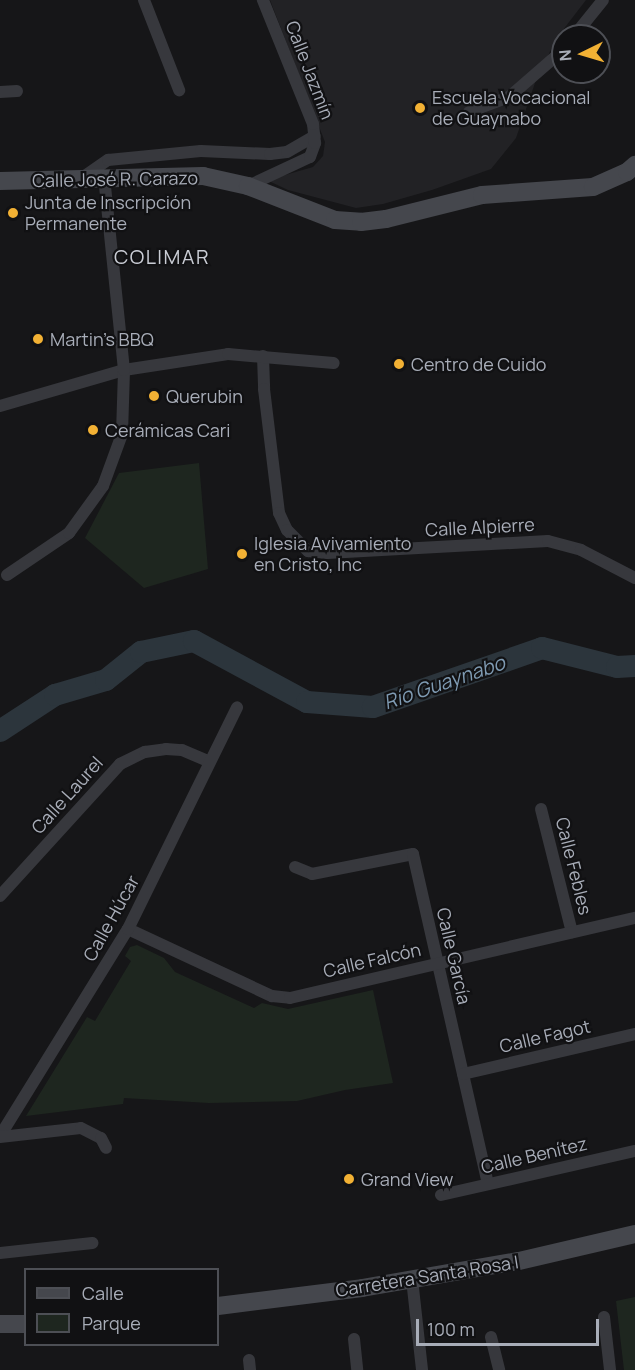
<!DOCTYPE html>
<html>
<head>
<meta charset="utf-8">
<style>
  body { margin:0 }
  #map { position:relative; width:635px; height:1370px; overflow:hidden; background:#161618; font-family:Manrope,sans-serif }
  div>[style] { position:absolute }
  .built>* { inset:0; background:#222225 }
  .green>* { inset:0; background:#1e261f }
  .river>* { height:22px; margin:-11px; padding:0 11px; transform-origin:11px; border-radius:11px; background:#2c353c }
  .street>* { height:12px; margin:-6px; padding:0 6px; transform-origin:6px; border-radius:6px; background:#37383d }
  .secondary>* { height:18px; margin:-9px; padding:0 9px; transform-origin:9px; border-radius:9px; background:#45474d }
  .dots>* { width:16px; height:16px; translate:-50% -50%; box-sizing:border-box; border:3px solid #111113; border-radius:50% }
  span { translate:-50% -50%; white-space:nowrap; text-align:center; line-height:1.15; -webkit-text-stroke:4.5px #111113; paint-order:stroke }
  .street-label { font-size:18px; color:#a8adb8 }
  .poi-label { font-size:18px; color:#a8adb8 }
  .left { translate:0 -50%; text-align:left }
  .neighbourhood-label { font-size:20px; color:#c9ccd4; letter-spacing:1.5px }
  .water-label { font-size:20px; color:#7f9bb3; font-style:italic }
  .legend { position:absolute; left:24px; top:1268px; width:195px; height:78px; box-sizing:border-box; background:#111113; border:2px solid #4d4f55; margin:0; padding:8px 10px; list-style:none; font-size:18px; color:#a8adb8 }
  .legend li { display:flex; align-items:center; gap:12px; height:30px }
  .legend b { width:30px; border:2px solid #4d4f55 }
  .north { position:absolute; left:551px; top:24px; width:60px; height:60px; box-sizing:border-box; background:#111113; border:2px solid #4d4f55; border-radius:50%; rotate:265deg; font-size:16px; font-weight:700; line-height:24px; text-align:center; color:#a8adb8 }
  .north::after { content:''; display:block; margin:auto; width:21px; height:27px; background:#f2b134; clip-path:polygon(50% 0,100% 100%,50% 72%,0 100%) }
  .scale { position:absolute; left:416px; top:1319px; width:183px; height:27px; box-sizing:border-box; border:3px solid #a8adb8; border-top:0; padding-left:8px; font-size:18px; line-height:21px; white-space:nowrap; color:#a8adb8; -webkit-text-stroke:4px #111113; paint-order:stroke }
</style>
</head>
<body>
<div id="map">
  <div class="built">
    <i style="clip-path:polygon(270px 0,586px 0,556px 39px,535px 83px,516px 138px,491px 169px,432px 190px,383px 204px,356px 208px,288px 190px,271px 182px,271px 179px,313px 167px,323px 156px,325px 142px)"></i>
  </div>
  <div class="green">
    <i style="clip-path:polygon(199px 463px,208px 569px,144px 588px,85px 538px,119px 473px)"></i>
    <i style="clip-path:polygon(137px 945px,164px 958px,175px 972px,254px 1008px,262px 1003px,288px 1009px,373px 990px,393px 1083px,345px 1090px,297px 1101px,209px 1103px,124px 1098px,123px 1104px,26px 1116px,87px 1017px,95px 1021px,131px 961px,125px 956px,130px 947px)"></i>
    <i style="clip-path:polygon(635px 1297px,635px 1370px,624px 1370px,616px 1301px)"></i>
  </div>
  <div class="river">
    <i style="left:0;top:731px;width:66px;rotate:-33.2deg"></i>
    <i style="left:55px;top:695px;width:53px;rotate:-16.4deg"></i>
    <i style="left:106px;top:680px;width:45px;rotate:-38.7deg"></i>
    <i style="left:141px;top:652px;width:54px;rotate:-11.7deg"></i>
    <i style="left:194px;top:641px;width:128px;rotate:28.4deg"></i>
    <i style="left:307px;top:702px;width:66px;rotate:4.3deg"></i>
    <i style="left:373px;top:707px;width:179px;rotate:-19.2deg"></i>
    <i style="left:542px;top:648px;width:77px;rotate:14.2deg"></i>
    <i style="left:617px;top:667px;width:18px;rotate:-3deg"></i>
  </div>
  <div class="street">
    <i style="left:144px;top:0;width:97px;rotate:68.7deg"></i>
    <i style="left:574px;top:36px;width:46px;rotate:-51.1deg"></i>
    <i style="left:0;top:92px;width:17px;rotate:-3deg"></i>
    <i style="left:469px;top:112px;width:43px;rotate:-20.6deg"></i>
    <i style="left:509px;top:97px;width:72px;rotate:-41deg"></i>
    <i style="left:82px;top:178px;width:32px;rotate:-35deg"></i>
    <i style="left:108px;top:160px;width:93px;rotate:-5.5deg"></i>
    <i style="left:201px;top:151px;width:69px;rotate:2.5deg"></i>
    <i style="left:270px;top:154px;width:17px;rotate:-7deg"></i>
    <i style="left:287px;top:152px;width:32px;rotate:-30deg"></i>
    <i style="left:248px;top:186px;width:68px;rotate:-25.1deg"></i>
    <i style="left:310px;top:157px;width:15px;rotate:-70deg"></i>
    <i style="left:315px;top:143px;width:19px;rotate:-96deg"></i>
    <i style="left:313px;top:124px;width:134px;rotate:-112deg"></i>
    <i style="left:263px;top:356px;width:33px;rotate:88deg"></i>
    <i style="left:264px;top:389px;width:125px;rotate:83.1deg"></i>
    <i style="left:279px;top:513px;width:19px;rotate:65deg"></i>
    <i style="left:287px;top:530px;width:30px;rotate:45deg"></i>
    <i style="left:308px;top:551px;width:19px;rotate:6deg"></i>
    <i style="left:327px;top:553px;width:221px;rotate:-3.1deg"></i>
    <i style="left:548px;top:541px;width:34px;rotate:15deg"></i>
    <i style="left:581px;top:550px;width:61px;rotate:27.4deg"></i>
    <i style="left:0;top:406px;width:129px;rotate:-16.2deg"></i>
    <i style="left:124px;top:370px;width:105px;rotate:-8.7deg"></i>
    <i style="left:228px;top:354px;width:106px;rotate:4.9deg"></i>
    <i style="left:7px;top:575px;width:75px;rotate:-34.1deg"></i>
    <i style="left:69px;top:533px;width:58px;rotate:-54.1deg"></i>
    <i style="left:103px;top:486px;width:55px;rotate:-69.9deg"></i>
    <i style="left:122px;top:434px;width:64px;rotate:-88.2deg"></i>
    <i style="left:124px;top:370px;width:193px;rotate:-95.9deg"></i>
    <i style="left:541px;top:809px;width:127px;rotate:75.9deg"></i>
    <i style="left:295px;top:867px;width:18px;rotate:22deg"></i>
    <i style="left:312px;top:874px;width:103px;rotate:-11.2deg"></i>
    <i style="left:413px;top:854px;width:338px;rotate:77.2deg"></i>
    <i style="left:0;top:896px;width:178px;rotate:-47.7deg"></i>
    <i style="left:120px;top:764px;width:28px;rotate:-26deg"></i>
    <i style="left:145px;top:752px;width:21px;rotate:-8deg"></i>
    <i style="left:166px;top:749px;width:16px;rotate:4deg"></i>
    <i style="left:182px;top:750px;width:30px;rotate:23deg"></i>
    <i style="left:128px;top:929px;width:159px;rotate:25deg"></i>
    <i style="left:272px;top:996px;width:18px;rotate:6deg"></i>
    <i style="left:290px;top:998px;width:354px;rotate:-13.1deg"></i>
    <i style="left:463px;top:1074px;width:177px;rotate:-13.1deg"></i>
    <i style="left:0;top:1136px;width:243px;rotate:-58.3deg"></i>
    <i style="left:128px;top:929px;width:247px;rotate:-63.8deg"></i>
    <i style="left:0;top:1137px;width:81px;rotate:-6.3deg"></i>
    <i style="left:81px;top:1128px;width:22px;rotate:27deg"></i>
    <i style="left:101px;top:1138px;width:11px;rotate:63deg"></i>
    <i style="left:441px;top:1195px;width:199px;rotate:-12.8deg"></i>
    <i style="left:0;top:1253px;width:93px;rotate:-6.2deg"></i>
    <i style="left:412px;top:1279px;width:92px;rotate:83.7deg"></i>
    <i style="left:604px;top:1317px;width:53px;rotate:83.5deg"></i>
    <i style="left:491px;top:1337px;width:34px;rotate:76deg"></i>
    <i style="left:354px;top:1339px;width:31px;rotate:84deg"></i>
    <i style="left:249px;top:1360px;width:10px;rotate:84deg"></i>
  </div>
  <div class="secondary">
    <i style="left:0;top:181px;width:203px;rotate:-1.4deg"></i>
    <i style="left:203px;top:176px;width:46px;rotate:12.5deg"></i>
    <i style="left:248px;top:186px;width:93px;rotate:21.3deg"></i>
    <i style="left:335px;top:220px;width:26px;rotate:4deg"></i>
    <i style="left:361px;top:222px;width:25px;rotate:-7deg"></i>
    <i style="left:386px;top:219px;width:99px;rotate:-14deg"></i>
    <i style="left:482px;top:195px;width:111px;rotate:-4.1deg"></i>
    <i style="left:593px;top:187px;width:37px;rotate:-24deg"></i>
    <i style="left:627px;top:172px;width:11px;rotate:-41deg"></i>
    <i style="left:218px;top:1306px;width:145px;rotate:-7.1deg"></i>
    <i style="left:362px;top:1288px;width:159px;rotate:-9.8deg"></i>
    <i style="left:519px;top:1261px;width:119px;rotate:-13.1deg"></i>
    <i style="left:0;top:1324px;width:26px"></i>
  </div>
  <div class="dots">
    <i style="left:420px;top:108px;background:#f2b134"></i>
    <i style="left:13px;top:213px;background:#f2b134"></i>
    <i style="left:38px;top:339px;background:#f2b134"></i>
    <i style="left:399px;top:364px;background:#f2b134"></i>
    <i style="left:154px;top:396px;background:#f2b134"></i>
    <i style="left:93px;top:430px;background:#f2b134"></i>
    <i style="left:242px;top:554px;background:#f2b134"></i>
    <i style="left:349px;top:1179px;background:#f2b134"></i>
  </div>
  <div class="street-label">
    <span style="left:310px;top:70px;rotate:69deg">Calle Jazmín</span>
    <span style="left:115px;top:179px;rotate:-1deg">Calle José R. Carazo</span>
    <span style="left:480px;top:527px;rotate:-3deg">Calle Alpierre</span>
    <span style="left:67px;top:795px;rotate:-48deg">Calle Laurel</span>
    <span style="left:574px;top:866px;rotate:76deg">Calle Febles</span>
    <span style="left:111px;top:918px;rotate:-61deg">Calle Húcar</span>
    <span style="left:454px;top:956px;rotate:77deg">Calle García</span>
    <span style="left:372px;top:960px;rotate:-13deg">Calle Falcón</span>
    <span style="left:545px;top:1036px;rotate:-13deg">Calle Fagot</span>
    <span style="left:534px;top:1155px;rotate:-13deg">Calle Benítez</span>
    <span style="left:427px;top:1276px;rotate:-9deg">Carretera Santa Rosa I</span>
  </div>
  <div class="poi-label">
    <span class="left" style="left:432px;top:108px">Escuela Vocacional<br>de Guaynabo</span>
    <span class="left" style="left:25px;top:213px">Junta de Inscripción<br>Permanente</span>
    <span class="left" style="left:50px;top:339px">Martin's BBQ</span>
    <span class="left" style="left:411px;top:364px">Centro de Cuido</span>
    <span class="left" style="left:166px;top:396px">Querubin</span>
    <span class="left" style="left:105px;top:430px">Cerámicas Cari</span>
    <span class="left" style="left:254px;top:554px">Iglesia Avivamiento<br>en Cristo, Inc</span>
    <span class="left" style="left:361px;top:1179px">Grand View</span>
  </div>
  <div class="neighbourhood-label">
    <span style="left:162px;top:256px">COLIMAR</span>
  </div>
  <div class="water-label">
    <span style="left:444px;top:682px;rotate:-19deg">Río Guaynabo</span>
  </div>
  <ul class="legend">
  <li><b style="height:8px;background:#45474d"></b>Calle</li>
  <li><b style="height:16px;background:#1e261f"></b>Parque</li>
  </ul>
  <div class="north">N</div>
  <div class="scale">100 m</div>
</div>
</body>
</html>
